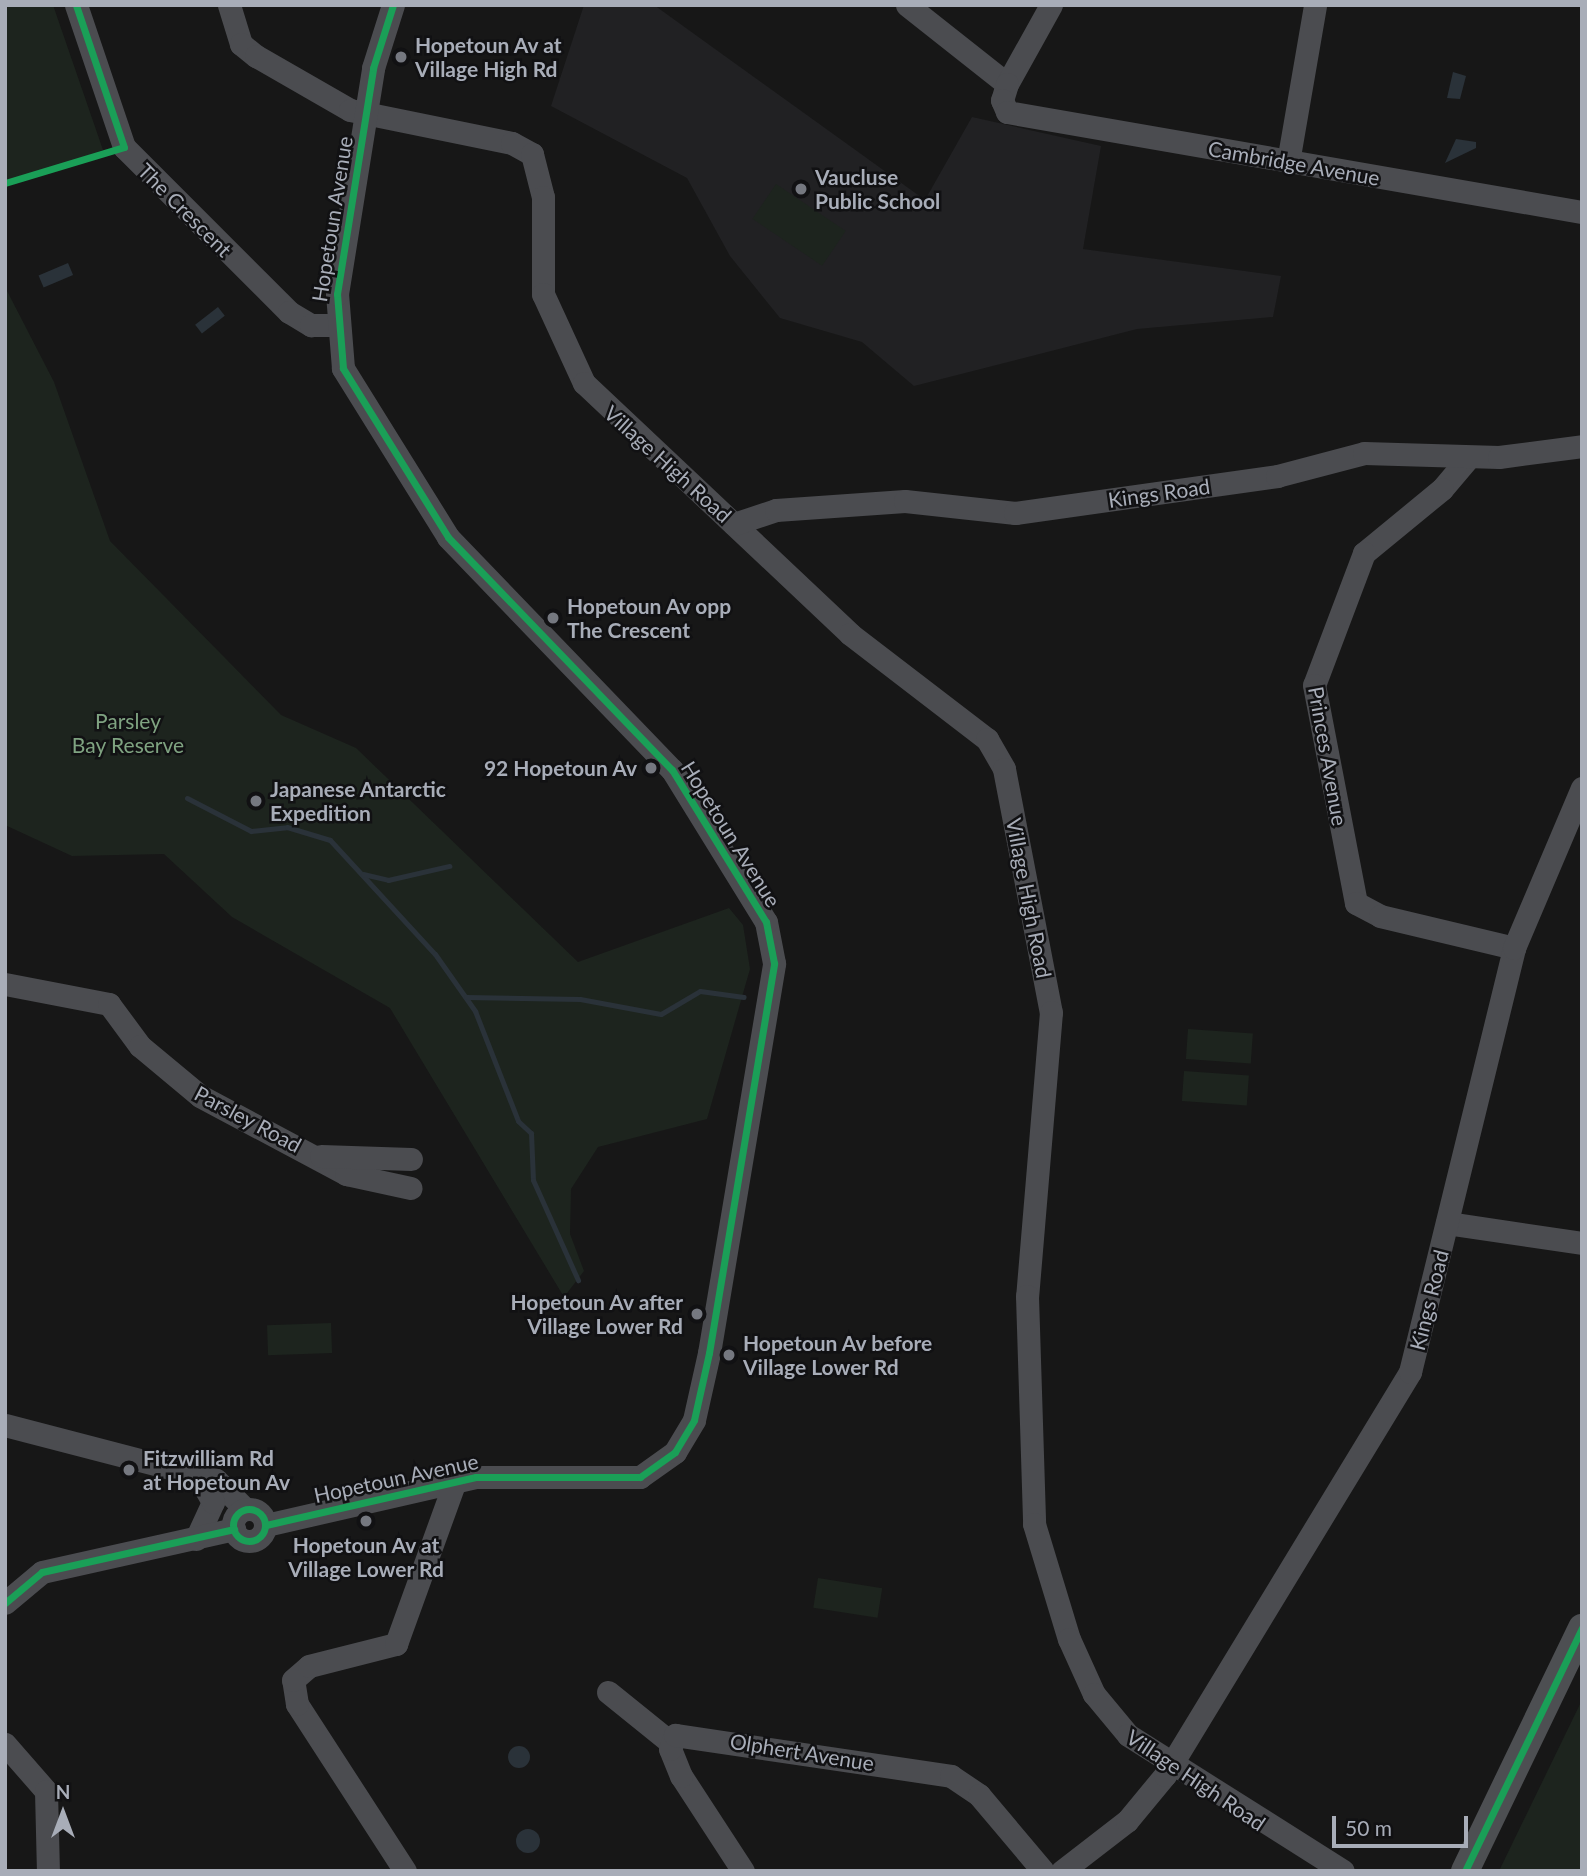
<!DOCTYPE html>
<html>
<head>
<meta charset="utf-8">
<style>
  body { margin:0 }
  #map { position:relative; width:1587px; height:1876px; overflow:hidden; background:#171717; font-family:Lato,sans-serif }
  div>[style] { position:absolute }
  .built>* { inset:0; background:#212123 }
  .green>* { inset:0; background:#1d241e; transform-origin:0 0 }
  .water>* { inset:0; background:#2a3239; transform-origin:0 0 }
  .round { border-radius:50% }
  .stream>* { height:5px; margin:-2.5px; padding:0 2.5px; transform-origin:2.5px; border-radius:2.5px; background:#2a3239 }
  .minor>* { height:23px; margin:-11.5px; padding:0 11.5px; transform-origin:11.5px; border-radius:11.5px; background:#4b4c50 }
  .minor>.ring { margin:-11.5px; padding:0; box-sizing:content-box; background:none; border:23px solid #4b4c50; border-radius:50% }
  .major>* { height:28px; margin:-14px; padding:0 14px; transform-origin:14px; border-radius:14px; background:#4d4f52 }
  .cycleway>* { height:7px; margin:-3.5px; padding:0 3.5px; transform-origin:3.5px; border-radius:3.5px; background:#1a9f57 }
  .cycleway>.ring { margin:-3.5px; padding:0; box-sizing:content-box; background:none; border:7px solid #1a9f57; border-radius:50% }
  .dots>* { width:19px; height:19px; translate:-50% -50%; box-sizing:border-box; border:4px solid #111113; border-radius:50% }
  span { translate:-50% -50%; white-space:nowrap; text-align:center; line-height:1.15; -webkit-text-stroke:5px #111113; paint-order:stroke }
  .poi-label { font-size:21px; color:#a8adb8; font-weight:700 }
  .left { translate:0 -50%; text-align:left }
  .right { translate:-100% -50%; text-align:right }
  .street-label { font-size:21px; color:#a8adb8 }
  .park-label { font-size:21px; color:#7fa381 }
  .frame { position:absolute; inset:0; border:7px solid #a8adb8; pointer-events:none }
  .north { position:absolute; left:28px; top:1778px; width:70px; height:70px; -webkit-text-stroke:5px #111113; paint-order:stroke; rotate:0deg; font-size:19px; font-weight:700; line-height:28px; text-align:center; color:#a8adb8 }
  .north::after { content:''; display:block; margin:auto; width:24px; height:32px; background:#a8adb8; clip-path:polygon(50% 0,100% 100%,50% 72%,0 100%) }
  .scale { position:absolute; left:1332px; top:1816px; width:136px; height:32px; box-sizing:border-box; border:4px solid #a8adb8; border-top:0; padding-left:9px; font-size:21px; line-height:24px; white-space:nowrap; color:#a8adb8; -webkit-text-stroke:5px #111113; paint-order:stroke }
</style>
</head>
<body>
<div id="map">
  <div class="built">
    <i style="clip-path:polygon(584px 5px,654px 5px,925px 200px,972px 117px,1101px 146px,1083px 249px,1281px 276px,1273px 317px,1137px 329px,914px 386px,862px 342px,780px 318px,730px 256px,687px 178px,551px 106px)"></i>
  </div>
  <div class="green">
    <i style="clip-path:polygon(5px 5px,53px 5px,103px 150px,5px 185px)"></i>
    <i style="left:776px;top:184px;width:84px;height:42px;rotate:34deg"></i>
    <i style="clip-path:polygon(5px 287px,54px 382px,110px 541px,281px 715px,356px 748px,578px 962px,729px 908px,743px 925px,750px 969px,707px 1119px,598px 1147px,571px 1189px,570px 1234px,584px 1271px,564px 1297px,390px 1008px,232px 917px,164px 854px,72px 856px,5px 825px)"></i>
    <i style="left:1188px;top:1029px;width:65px;height:30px;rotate:4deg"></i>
    <i style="left:1184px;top:1071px;width:65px;height:30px;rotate:4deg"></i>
    <i style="left:331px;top:1323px;width:30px;height:64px;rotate:88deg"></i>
    <i style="left:818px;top:1578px;width:65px;height:30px;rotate:9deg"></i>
    <i style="clip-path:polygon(1582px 1700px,1582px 1871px,1499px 1871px)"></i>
  </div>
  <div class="water">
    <i style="clip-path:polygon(1453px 72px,1466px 76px,1460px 99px,1447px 98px)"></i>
    <i style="clip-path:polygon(1456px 139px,1476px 142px,1476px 148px,1445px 163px)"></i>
    <i style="left:68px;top:263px;width:13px;height:32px;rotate:67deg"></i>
    <i style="left:218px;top:307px;width:11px;height:29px;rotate:52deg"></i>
    <i class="round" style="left:508px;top:1746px;width:22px;height:22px"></i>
    <i class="round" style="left:516px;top:1829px;width:24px;height:24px"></i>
  </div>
  <div class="stream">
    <i style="left:187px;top:798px;width:72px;rotate:27.3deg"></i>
    <i style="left:251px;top:831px;width:36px;rotate:-6deg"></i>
    <i style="left:287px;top:827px;width:45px;rotate:16.8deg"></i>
    <i style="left:330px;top:840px;width:155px;rotate:47.4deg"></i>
    <i style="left:435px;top:954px;width:70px;rotate:54.9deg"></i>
    <i style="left:475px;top:1011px;width:118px;rotate:68.6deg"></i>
    <i style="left:518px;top:1121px;width:18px;rotate:43deg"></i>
    <i style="left:531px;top:1133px;width:47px;rotate:87.6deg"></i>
    <i style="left:533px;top:1180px;width:110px;rotate:65.8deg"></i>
    <i style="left:363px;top:874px;width:26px;rotate:13deg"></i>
    <i style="left:388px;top:880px;width:63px;rotate:-12.9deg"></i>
    <i style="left:466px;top:997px;width:114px;rotate:1deg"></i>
    <i style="left:580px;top:999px;width:82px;rotate:10.5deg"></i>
    <i style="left:661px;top:1014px;width:45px;rotate:-30.5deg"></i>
    <i style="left:700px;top:991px;width:44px;rotate:7.8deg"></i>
  </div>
  <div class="minor">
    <i style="left:76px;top:5px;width:150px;rotate:71.3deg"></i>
    <i style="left:124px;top:147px;width:233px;rotate:45deg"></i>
    <i style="left:289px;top:312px;width:26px;rotate:31deg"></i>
    <i style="left:311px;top:325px;width:24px"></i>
    <i style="left:229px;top:5px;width:41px;rotate:72.9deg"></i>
    <i style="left:241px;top:44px;width:19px;rotate:39deg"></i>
    <i style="left:256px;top:56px;width:108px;rotate:29.9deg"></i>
    <i style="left:350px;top:110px;width:165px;rotate:11.5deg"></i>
    <i style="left:512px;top:143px;width:23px;rotate:29deg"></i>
    <i style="left:532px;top:154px;width:44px;rotate:75.7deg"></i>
    <i style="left:543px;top:197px;width:97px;rotate:90deg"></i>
    <i style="left:543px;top:294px;width:98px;rotate:65.3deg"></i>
    <i style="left:584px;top:383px;width:366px;rotate:43.3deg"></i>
    <i style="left:850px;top:634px;width:173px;rotate:37.5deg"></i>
    <i style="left:987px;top:739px;width:34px;rotate:60deg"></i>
    <i style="left:1004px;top:769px;width:248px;rotate:79.1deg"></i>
    <i style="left:1051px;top:1012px;width:285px;rotate:94.8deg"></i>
    <i style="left:1027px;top:1296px;width:228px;rotate:88.2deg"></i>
    <i style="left:1034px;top:1524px;width:120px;rotate:73.1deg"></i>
    <i style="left:1069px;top:1639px;width:60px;rotate:65.6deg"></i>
    <i style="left:1094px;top:1694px;width:53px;rotate:50.3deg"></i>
    <i style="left:1128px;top:1735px;width:254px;rotate:32.3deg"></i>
    <i style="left:907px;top:5px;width:127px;rotate:38.3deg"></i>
    <i style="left:1051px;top:5px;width:90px;rotate:119.1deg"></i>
    <i style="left:1007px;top:84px;width:17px;rotate:107deg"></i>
    <i style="left:1002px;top:100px;width:13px;rotate:67deg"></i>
    <i style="left:1007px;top:112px;width:584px;rotate:9.87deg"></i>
    <i style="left:1288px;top:162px;width:159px;rotate:-80.2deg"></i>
    <i style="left:1469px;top:457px;width:42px;rotate:130.2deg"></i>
    <i style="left:1442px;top:489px;width:101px;rotate:140.6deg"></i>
    <i style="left:1364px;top:553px;width:141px;rotate:110.7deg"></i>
    <i style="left:1314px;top:685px;width:222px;rotate:79.1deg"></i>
    <i style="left:1356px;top:903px;width:27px;rotate:28deg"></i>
    <i style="left:1380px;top:916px;width:138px;rotate:13.4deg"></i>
    <i style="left:734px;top:524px;width:44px;rotate:-18.4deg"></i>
    <i style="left:776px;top:510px;width:129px;rotate:-4deg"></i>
    <i style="left:905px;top:501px;width:111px;rotate:6.2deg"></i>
    <i style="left:1015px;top:513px;width:265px;rotate:-8deg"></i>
    <i style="left:1277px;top:476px;width:90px;rotate:-14.8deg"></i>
    <i style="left:1364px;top:453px;width:135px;rotate:1.7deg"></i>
    <i style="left:1499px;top:457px;width:84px;rotate:-7.5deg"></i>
    <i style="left:5px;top:984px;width:106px;rotate:10.9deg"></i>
    <i style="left:109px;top:1004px;width:52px;rotate:53.6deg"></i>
    <i style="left:140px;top:1046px;width:78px;rotate:39.8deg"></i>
    <i style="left:200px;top:1096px;width:166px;rotate:28.1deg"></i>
    <i style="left:346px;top:1174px;width:66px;rotate:12.2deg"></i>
    <i style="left:321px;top:1156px;width:90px;rotate:1.9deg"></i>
    <i style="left:1447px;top:1223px;width:136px;rotate:8.4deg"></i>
    <i style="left:5px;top:1425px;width:218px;rotate:14.6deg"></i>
    <i style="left:216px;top:1480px;width:41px;rotate:45deg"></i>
    <i class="ring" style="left:233px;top:1509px;width:9px;height:9px"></i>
    <i style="left:266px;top:1525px;width:215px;rotate:-12.9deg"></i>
    <i style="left:476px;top:1477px;width:164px"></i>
    <i style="left:640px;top:1477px;width:43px;rotate:-35.5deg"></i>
    <i style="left:675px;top:1452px;width:37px;rotate:-59deg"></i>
    <i style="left:694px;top:1420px;width:69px;rotate:-77.4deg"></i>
    <i style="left:709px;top:1353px;width:395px;rotate:-80.5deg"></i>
    <i style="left:774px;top:963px;width:42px;rotate:-101deg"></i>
    <i style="left:766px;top:922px;width:179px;rotate:-121.7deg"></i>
    <i style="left:672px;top:770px;width:323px;rotate:-133.9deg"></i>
    <i style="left:448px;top:537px;width:199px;rotate:-121.9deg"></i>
    <i style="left:343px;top:368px;width:74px;rotate:-94.6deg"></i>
    <i style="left:337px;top:294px;width:229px;rotate:-80.9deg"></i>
    <i style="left:373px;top:68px;width:66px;rotate:-72.4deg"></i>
    <i style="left:196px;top:1539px;width:41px;rotate:-65.3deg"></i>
    <i style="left:213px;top:1502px;width:34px;rotate:-120deg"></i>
    <i style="left:5px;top:1603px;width:48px;rotate:-40deg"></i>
    <i style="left:42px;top:1572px;width:197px;rotate:-12.6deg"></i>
    <i style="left:608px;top:1692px;width:80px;rotate:38.9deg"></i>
    <i style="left:5px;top:1744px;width:62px;rotate:48.9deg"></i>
    <i style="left:46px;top:1791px;width:80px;rotate:88.6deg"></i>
    <i style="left:405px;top:1871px;width:199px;rotate:-122.9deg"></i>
    <i style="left:297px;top:1704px;width:24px;rotate:-99deg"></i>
    <i style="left:293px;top:1680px;width:21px;rotate:-41deg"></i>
    <i style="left:309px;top:1666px;width:90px;rotate:-14.2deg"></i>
    <i style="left:396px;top:1644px;width:173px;rotate:-70.1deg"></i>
    <i style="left:743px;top:1871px;width:113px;rotate:-123.1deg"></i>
    <i style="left:681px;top:1776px;width:29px;rotate:-112deg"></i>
    <i style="left:670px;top:1749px;width:15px;rotate:-70deg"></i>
    <i style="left:675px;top:1735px;width:279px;rotate:8.4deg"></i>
    <i style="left:951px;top:1776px;width:34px;rotate:34deg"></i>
    <i style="left:979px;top:1795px;width:99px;rotate:49.9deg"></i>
    <i style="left:1062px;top:1871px;width:82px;rotate:-37.6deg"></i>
    <i style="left:1127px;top:1821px;width:60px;rotate:-50.4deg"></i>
    <i style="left:1165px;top:1775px;width:472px;rotate:-58.7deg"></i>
    <i style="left:1410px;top:1372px;width:437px;rotate:-76.2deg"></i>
    <i style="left:1514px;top:948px;width:174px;rotate:-67deg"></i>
  </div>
  <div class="major">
    <i style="left:1465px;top:1871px;width:270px;rotate:-64.3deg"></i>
  </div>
  <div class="cycleway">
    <i style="left:5px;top:183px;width:124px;rotate:-16.8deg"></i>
    <i style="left:124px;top:147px;width:150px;rotate:-108.7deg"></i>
    <i class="ring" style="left:233px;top:1509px;width:25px;height:25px"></i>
    <i style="left:266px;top:1525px;width:215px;rotate:-12.9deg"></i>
    <i style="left:476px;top:1477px;width:164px"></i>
    <i style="left:640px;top:1477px;width:43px;rotate:-35.5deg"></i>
    <i style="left:675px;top:1452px;width:37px;rotate:-59deg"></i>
    <i style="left:694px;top:1420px;width:69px;rotate:-77.4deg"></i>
    <i style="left:709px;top:1353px;width:395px;rotate:-80.5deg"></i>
    <i style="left:774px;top:963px;width:42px;rotate:-101deg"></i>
    <i style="left:766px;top:922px;width:179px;rotate:-121.7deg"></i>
    <i style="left:672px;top:770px;width:323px;rotate:-133.9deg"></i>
    <i style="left:448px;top:537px;width:199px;rotate:-121.9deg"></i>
    <i style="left:343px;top:368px;width:74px;rotate:-94.6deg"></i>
    <i style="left:337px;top:294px;width:229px;rotate:-80.9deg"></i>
    <i style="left:373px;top:68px;width:66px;rotate:-72.4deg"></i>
    <i style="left:5px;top:1603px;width:48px;rotate:-40deg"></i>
    <i style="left:42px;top:1572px;width:197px;rotate:-12.6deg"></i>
    <i style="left:1465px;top:1871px;width:270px;rotate:-64.3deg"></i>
  </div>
  <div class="dots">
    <i style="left:401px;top:57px;background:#757880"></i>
    <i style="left:801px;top:189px;background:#757880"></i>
    <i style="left:553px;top:618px;background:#757880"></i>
    <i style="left:651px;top:768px;background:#757880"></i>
    <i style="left:256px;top:801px;background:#757880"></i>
    <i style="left:697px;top:1314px;background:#757880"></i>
    <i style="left:729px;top:1355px;background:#757880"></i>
    <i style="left:129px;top:1470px;background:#757880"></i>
    <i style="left:366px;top:1521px;background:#757880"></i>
  </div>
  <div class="poi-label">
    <span class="left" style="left:415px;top:57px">Hopetoun Av at<br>Village High Rd</span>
    <span class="left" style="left:815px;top:189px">Vaucluse<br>Public School</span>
    <span class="left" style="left:567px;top:618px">Hopetoun Av opp<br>The Crescent</span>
    <span class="right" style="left:637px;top:768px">92 Hopetoun Av</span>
    <span class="left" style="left:270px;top:801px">Japanese Antarctic<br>Expedition</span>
    <span class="right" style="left:683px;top:1314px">Hopetoun Av after<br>Village Lower Rd</span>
    <span class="left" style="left:743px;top:1355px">Hopetoun Av before<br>Village Lower Rd</span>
    <span class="left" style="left:143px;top:1470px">Fitzwilliam Rd<br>at Hopetoun Av</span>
    <span style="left:366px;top:1557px">Hopetoun Av at<br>Village Lower Rd</span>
  </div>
  <div class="street-label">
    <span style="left:1294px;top:163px;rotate:10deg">Cambridge Avenue</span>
    <span style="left:185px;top:210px;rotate:45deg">The Crescent</span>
    <span style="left:332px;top:219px;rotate:-81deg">Hopetoun Avenue</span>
    <span style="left:668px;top:464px;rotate:42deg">Village High Road</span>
    <span style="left:1159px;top:493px;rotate:-8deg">Kings Road</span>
    <span style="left:1328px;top:756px;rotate:80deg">Princes Avenue</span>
    <span style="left:731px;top:834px;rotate:58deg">Hopetoun Avenue</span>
    <span style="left:1029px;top:898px;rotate:79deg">Village High Road</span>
    <span style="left:248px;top:1119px;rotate:28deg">Parsley Road</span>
    <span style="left:1429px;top:1300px;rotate:-76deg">Kings Road</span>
    <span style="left:396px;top:1478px;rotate:-12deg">Hopetoun Avenue</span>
    <span style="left:802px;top:1752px;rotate:9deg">Olphert Avenue</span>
    <span style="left:1196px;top:1780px;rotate:34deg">Village High Road</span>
  </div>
  <div class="park-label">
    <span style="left:128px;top:733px">Parsley<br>Bay Reserve</span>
  </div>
  <div class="frame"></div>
  <div class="north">N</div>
  <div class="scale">50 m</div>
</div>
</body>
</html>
